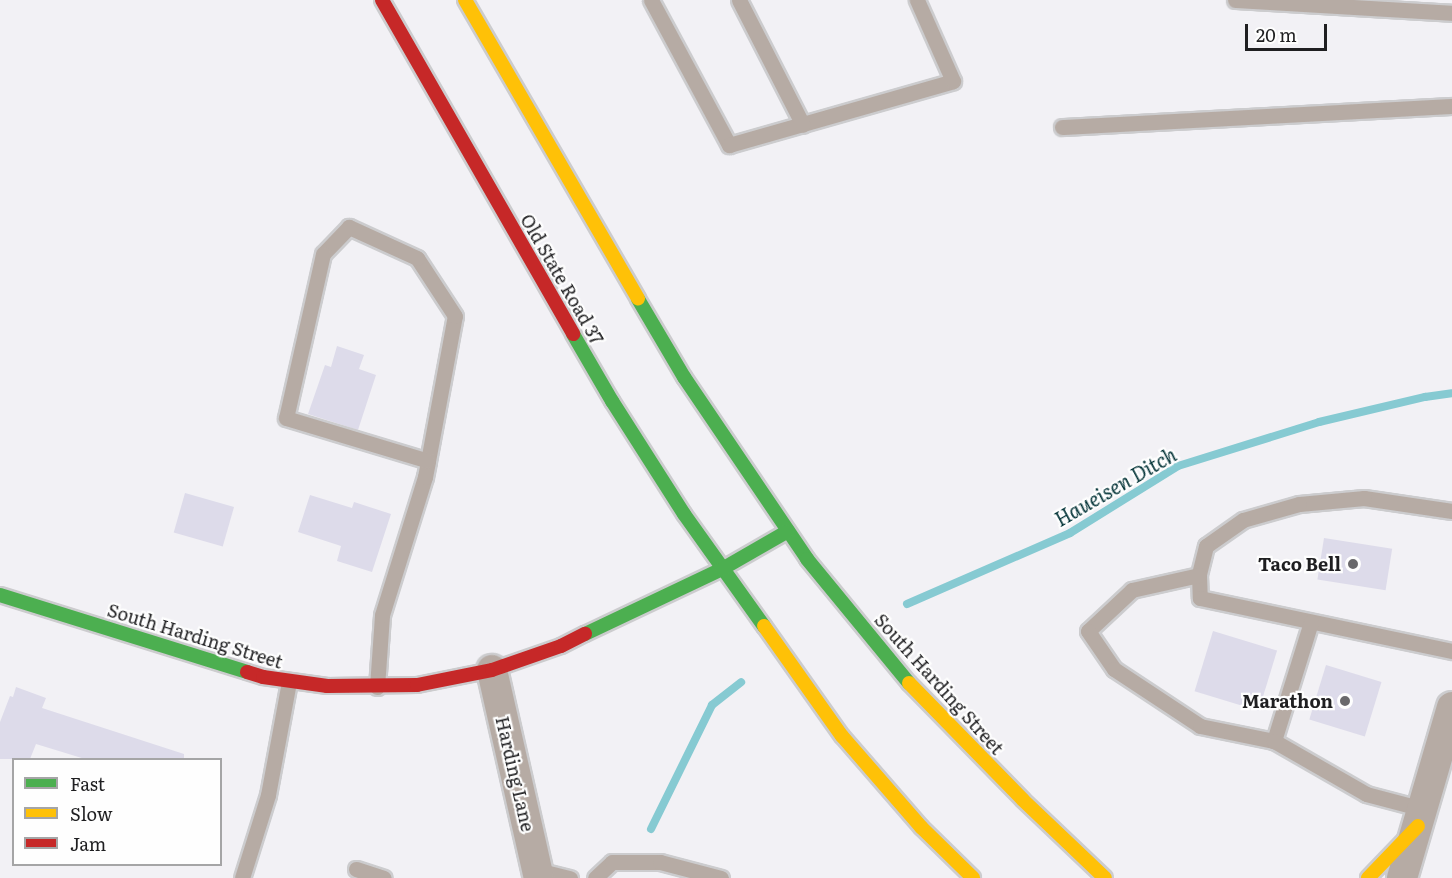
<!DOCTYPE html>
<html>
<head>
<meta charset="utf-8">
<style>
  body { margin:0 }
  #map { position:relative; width:1452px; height:878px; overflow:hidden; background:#f2f1f5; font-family:Literata,serif }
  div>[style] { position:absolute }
  .stream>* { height:8px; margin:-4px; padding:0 4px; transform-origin:4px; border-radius:4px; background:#86cad2 }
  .building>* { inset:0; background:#dddbea; transform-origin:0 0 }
  .roads { filter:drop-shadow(2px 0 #ccccce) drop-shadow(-2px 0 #ccccce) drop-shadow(0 2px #ccccce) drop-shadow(0 -2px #ccccce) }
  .lane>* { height:15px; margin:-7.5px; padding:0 7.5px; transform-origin:7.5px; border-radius:7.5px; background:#b6aba4 }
  .street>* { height:30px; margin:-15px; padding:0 15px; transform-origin:15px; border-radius:15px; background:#b6aba4 }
  .fast>* { height:14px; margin:-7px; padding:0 7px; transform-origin:7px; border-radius:7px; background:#4caf50 }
  .slow>* { height:14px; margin:-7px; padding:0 7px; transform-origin:7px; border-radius:7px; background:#ffc107 }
  .jam>* { height:14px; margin:-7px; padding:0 7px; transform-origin:7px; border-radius:7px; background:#c62828 }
  .dots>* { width:16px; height:16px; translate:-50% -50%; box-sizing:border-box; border:3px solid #fefefe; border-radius:50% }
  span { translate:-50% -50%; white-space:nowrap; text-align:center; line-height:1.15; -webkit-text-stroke:4.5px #fefefe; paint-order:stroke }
  .street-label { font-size:18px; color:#1f1f21 }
  .poi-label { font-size:18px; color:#1f1f21; font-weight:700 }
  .right { translate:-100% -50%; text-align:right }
  .water-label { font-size:20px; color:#003135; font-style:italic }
  .legend { position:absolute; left:12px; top:758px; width:210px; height:108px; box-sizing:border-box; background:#fefefe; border:2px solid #a5a5a6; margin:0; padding:8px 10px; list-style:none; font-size:18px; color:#1f1f21 }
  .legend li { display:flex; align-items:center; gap:12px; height:30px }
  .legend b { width:30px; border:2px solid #a5a5a6 }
  .scale { position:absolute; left:1245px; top:24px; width:82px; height:27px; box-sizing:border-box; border:3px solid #1f1f21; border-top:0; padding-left:8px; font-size:18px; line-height:21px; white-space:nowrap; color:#1f1f21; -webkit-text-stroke:4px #fefefe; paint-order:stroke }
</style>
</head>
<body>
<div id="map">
  <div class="stream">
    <i style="left:907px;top:604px;width:178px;rotate:-23.5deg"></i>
    <i style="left:1070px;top:533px;width:127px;rotate:-31.8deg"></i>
    <i style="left:1178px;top:466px;width:148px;rotate:-17.3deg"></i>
    <i style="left:1319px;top:422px;width:109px;rotate:-13.3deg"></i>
    <i style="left:1425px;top:397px;width:27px;rotate:-8deg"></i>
    <i style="left:651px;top:829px;width:138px;rotate:-63.8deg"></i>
    <i style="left:712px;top:705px;width:37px;rotate:-38deg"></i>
  </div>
  <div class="building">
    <i style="clip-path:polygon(337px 346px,364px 355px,359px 369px,376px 375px,358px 430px,308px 414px,325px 365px,331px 367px)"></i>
    <i style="left:185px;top:493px;width:51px;height:41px;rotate:16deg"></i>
    <i style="clip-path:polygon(310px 495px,352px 508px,354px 502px,391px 514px,372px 572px,337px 561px,341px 546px,298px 532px)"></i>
    <i style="left:1324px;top:538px;width:69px;height:42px;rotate:9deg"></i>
    <i style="left:1213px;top:631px;width:67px;height:63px;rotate:17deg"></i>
    <i style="left:1326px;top:665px;width:58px;height:57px;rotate:17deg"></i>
    <i style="clip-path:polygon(16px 687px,46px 698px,42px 708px,184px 754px,184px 759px,85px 759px,36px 744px,30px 759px,0 759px,0 722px,10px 696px,13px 697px)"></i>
  </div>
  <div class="roads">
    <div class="lane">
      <i style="left:651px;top:0;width:165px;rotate:61.7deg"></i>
      <i style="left:729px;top:145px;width:233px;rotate:-15.9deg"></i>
      <i style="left:953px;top:81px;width:89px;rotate:-114deg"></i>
      <i style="left:739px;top:0;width:140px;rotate:62.9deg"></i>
      <i style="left:1235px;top:0;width:217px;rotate:3.4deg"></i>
      <i style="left:1062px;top:127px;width:391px;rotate:-3.1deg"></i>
      <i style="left:1452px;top:511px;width:89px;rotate:-171.6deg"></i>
      <i style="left:1364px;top:498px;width:65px;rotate:174.7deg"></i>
      <i style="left:1299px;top:504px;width:58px;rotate:164.1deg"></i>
      <i style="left:1243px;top:520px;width:45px;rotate:144.9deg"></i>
      <i style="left:1206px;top:546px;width:30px;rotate:104deg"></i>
      <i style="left:1199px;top:575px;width:23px;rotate:88deg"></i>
      <i style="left:1200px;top:598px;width:258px;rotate:11.9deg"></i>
      <i style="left:1199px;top:575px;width:69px;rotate:167.4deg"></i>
      <i style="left:1132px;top:590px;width:60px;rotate:137deg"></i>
      <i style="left:1088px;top:631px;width:46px;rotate:55.6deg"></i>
      <i style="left:1114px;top:669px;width:103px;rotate:33.5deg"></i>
      <i style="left:1200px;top:726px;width:76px;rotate:11.5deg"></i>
      <i style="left:1311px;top:622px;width:125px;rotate:107.3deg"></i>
      <i style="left:1274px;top:741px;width:106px;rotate:29.9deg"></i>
      <i style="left:1366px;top:794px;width:59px;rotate:14.7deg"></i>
      <i style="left:377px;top:687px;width:72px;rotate:-86deg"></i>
      <i style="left:382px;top:615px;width:145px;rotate:-72.7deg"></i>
      <i style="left:425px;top:477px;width:16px;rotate:-79deg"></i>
      <i style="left:428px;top:461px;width:147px;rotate:-79.5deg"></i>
      <i style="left:455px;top:316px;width:69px;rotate:-123.2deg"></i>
      <i style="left:417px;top:258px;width:75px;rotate:-155.5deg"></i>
      <i style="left:349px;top:227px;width:37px;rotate:134deg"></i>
      <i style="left:323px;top:254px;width:168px;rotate:102.7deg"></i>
      <i style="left:286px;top:418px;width:148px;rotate:16.8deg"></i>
      <i style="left:356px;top:869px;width:29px;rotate:18deg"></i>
      <i style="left:537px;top:870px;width:34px;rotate:14deg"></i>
      <i style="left:242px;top:878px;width:87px;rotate:-72.6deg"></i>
      <i style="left:268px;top:795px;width:115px;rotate:-79.5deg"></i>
      <i style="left:595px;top:878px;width:23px;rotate:-43deg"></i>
      <i style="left:612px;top:862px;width:48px"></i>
      <i style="left:660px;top:862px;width:63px;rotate:14.7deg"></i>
    </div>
    <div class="street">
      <i style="left:492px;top:670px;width:213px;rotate:77.3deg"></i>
      <i style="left:1402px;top:878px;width:178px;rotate:-73.7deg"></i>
    </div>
    <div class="fast">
      <i style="left:638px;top:299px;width:91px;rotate:59.5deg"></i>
      <i style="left:684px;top:377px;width:220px;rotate:55.9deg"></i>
      <i style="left:807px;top:559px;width:161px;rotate:50.6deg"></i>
      <i style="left:573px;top:334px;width:78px;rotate:59.8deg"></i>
      <i style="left:612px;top:401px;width:134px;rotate:57.5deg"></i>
      <i style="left:684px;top:514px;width:138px;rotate:54.5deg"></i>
      <i style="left:0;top:595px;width:259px;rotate:17.3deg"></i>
      <i style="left:585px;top:634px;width:152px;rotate:-25.4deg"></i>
      <i style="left:722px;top:569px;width:76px;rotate:-29.9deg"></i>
    </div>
    <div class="slow">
      <i style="left:465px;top:0;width:345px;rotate:59.9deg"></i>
      <i style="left:764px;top:626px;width:135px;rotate:54.7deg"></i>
      <i style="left:842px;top:736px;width:121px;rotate:49deg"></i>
      <i style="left:921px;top:827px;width:73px;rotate:44.4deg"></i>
      <i style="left:909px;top:683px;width:163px;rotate:45.7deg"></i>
      <i style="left:1023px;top:800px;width:113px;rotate:43.6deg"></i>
      <i style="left:1368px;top:878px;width:72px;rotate:-46.1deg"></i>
    </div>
    <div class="jam">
      <i style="left:382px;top:0;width:385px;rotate:60.2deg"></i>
      <i style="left:247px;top:672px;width:17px;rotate:17deg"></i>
      <i style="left:263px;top:677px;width:65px;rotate:8deg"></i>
      <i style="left:327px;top:686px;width:90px;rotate:-0.6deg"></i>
      <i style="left:417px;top:685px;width:76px;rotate:-11.3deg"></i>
      <i style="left:492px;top:670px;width:73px;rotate:-19.2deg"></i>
      <i style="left:561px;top:646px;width:27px;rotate:-27deg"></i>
    </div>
  </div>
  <div class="dots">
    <i style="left:1353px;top:564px;background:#69686b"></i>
    <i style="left:1345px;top:701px;background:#69686b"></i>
  </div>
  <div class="street-label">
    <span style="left:562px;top:279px;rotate:60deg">Old State Road 37</span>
    <span style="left:195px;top:636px;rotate:17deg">South Harding Street</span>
    <span style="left:939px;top:684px;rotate:48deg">South Harding Street</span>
    <span style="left:515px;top:774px;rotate:77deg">Harding Lane</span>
  </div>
  <div class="poi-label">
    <span class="right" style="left:1341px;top:564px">Taco Bell</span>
    <span class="right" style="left:1333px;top:701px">Marathon</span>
  </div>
  <div class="water-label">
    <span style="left:1115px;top:486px;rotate:-30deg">Haueisen Ditch</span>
  </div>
  <ul class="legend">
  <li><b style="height:8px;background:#4caf50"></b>Fast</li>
  <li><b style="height:8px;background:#ffc107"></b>Slow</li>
  <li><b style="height:8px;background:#c62828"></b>Jam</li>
  </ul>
  <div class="scale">20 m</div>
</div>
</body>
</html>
